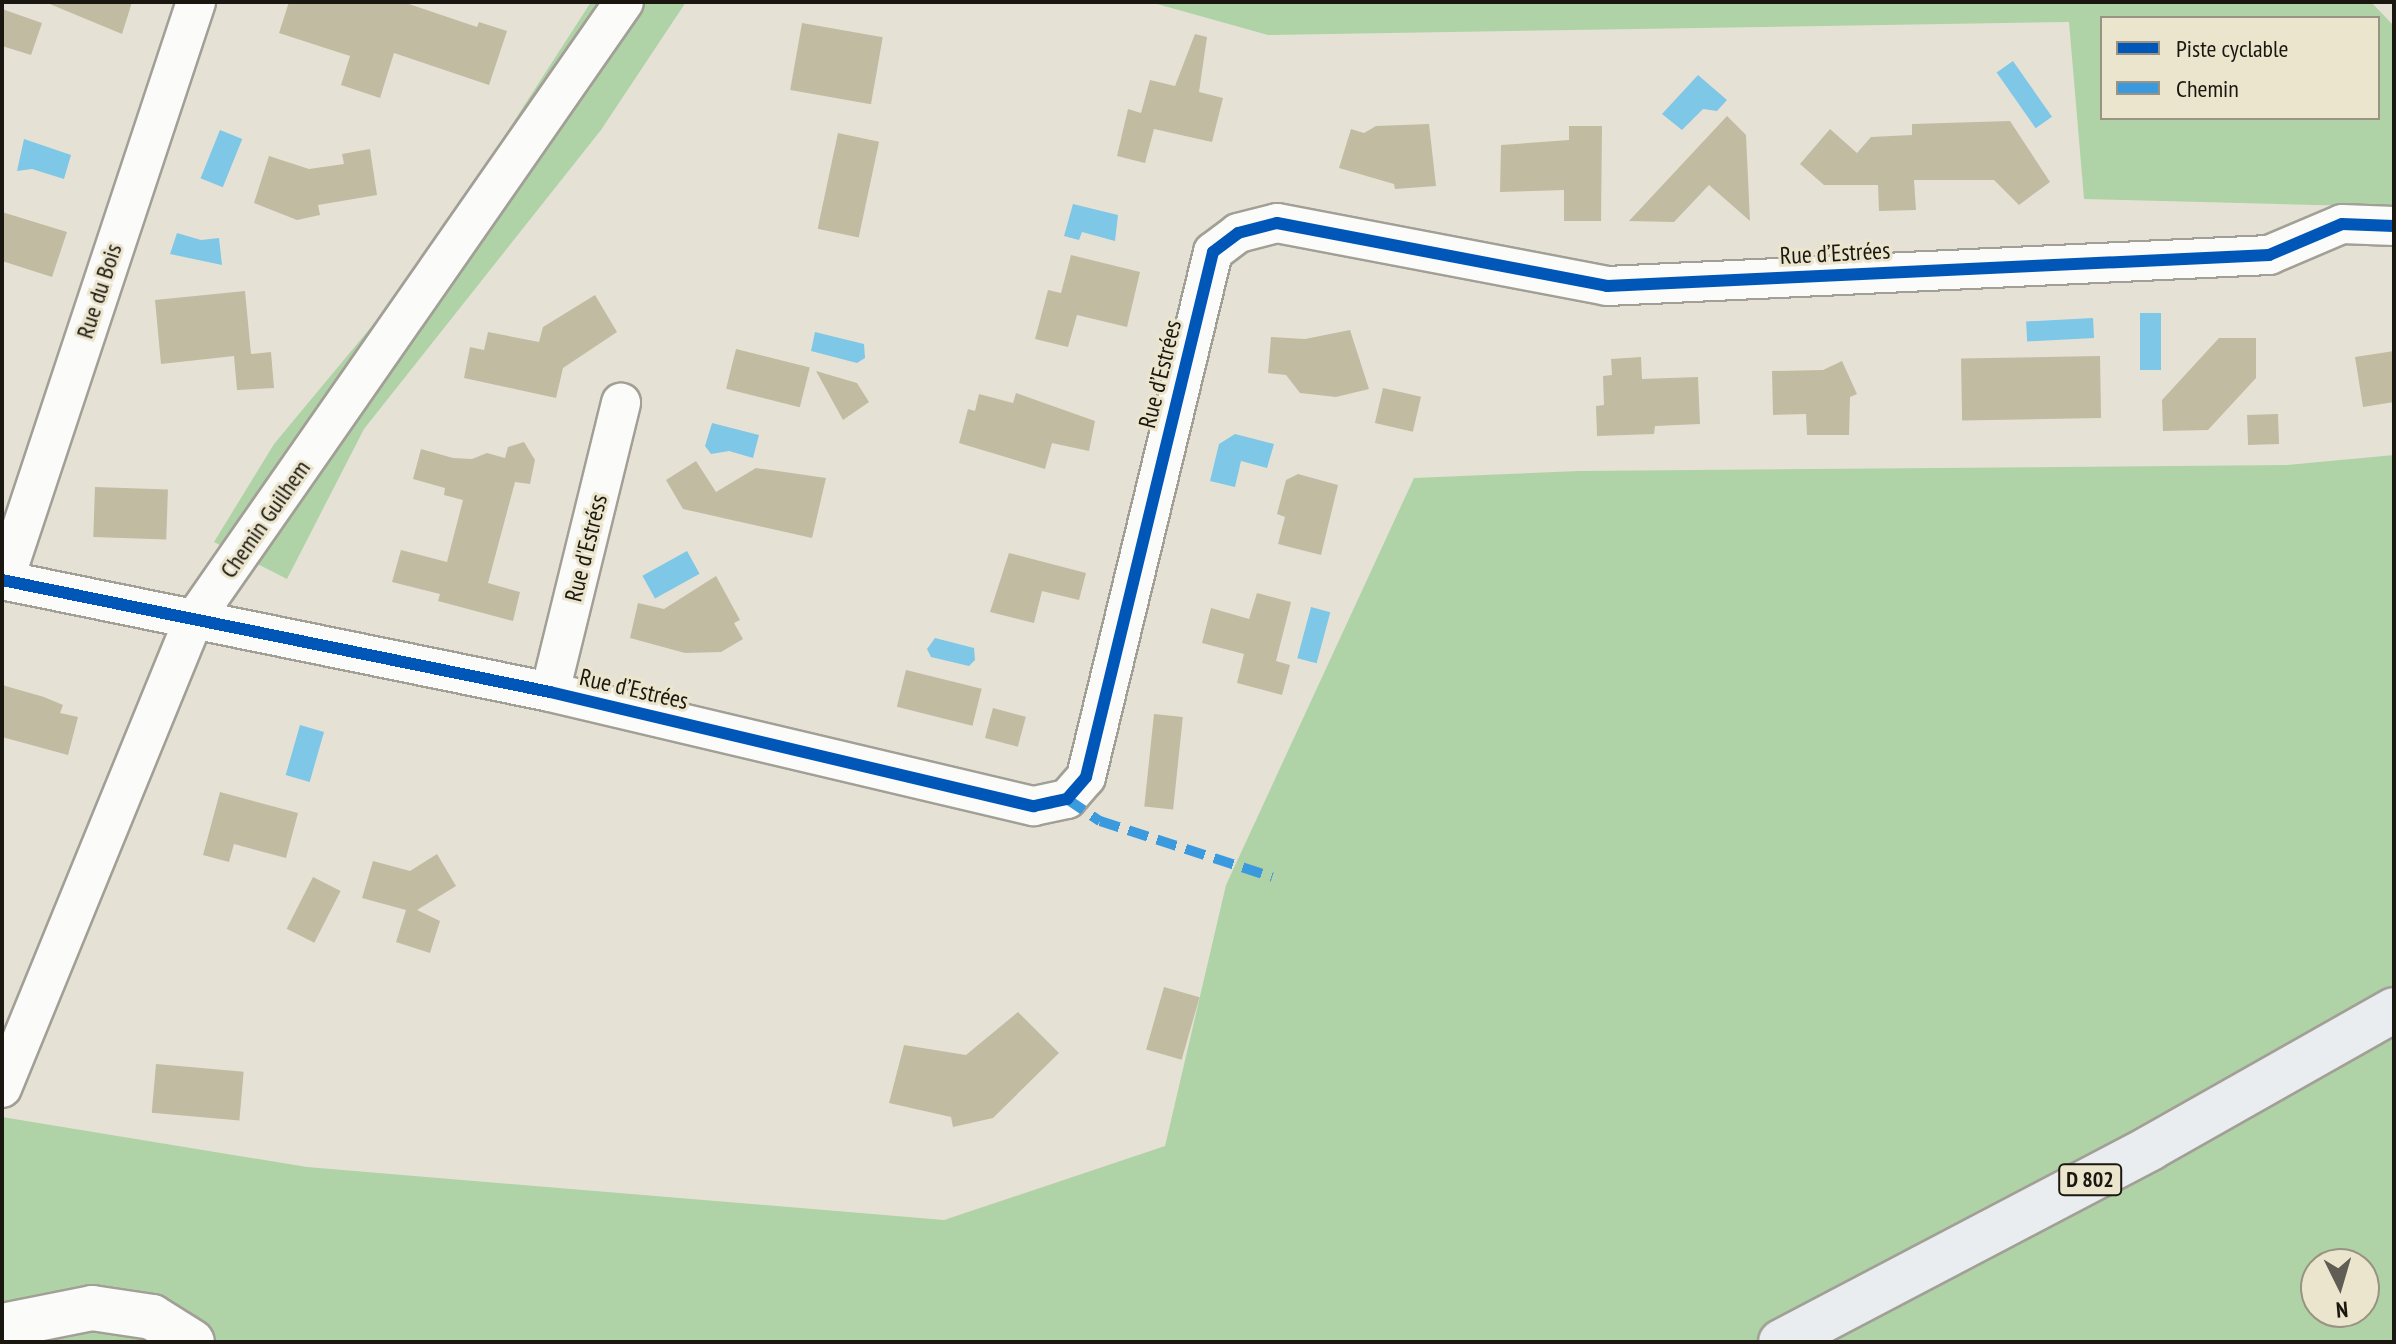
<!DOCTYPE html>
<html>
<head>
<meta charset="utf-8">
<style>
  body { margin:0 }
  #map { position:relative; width:2396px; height:1344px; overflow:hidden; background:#e5e2d5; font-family:"PT Sans Narrow",sans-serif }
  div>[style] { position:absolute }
  .forest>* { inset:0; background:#afd3a7 }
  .water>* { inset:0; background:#7ec7e6; transform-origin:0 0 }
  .building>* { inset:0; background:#c1bba2; transform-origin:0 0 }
  .roads { filter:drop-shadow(2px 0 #a29f96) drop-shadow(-2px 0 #a29f96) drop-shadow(0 2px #a29f96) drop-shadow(0 -2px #a29f96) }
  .minor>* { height:38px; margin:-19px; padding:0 19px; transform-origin:19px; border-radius:19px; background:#fbfbf9 }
  .tertiary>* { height:44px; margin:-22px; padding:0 22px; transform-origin:22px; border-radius:22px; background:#fbfbf9 }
  .primary>* { height:44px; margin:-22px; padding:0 22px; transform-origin:22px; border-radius:22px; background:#eaedf0 }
  .quiet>* { height:10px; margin-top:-5px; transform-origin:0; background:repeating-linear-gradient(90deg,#3b9ade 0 20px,transparent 0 30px) }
  .cycleway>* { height:12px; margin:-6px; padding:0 6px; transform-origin:6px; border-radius:6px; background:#0057b8 }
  span { translate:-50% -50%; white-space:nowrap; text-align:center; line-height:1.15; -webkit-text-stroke:6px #ece5ce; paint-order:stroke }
  .shield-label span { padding:2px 6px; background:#ece5ce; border:2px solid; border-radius:6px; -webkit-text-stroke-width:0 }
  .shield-label { font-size:22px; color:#19170f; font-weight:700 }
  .street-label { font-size:24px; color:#19170f }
  .frame { position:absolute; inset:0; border:4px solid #19170f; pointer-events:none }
  .legend { position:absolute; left:2100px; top:16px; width:280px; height:104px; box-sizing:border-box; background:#ece5ce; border:2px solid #989382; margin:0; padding:10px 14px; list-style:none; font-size:24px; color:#19170f }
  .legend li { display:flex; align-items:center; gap:16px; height:40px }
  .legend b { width:40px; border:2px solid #989382 }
  .north { position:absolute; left:2300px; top:1248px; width:80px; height:80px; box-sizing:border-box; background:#ece5ce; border:2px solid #989382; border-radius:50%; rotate:175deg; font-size:22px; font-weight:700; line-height:32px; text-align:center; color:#19170f }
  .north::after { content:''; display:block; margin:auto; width:28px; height:36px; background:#605e54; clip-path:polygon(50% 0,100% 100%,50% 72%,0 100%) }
</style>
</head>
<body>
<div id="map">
  <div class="forest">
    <i style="clip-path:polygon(591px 2px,686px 2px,601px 130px,364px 429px,287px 579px,214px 542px,274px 444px,416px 273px)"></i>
    <i style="clip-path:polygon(evenodd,1150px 2px,2371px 2px,2394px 26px,2394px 207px,2084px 199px,2069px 22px,1268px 35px,1150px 2px,2102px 18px,2378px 18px,2378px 118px,2102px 118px,2102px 18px)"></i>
    <i style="clip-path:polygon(evenodd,2394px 455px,2394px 1342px,2px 1342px,2px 1117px,307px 1167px,944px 1220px,1165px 1146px,1226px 885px,1414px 478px,1579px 471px,2287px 465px,2394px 455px,2316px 1264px,2364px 1264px,2364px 1312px,2316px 1312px,2316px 1264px)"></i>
  </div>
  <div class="water">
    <i style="left:2013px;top:61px;width:68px;height:20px;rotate:55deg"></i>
    <i style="clip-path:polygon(1698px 75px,1727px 100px,1717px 111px,1703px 109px,1682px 130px,1662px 114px)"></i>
    <i style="left:220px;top:130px;width:24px;height:52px;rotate:22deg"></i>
    <i style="clip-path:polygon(24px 139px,71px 155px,64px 179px,32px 169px,17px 171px)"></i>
    <i style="clip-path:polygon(1073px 204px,1118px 215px,1115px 241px,1082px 232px,1079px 240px,1064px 236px)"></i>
    <i style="clip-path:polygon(177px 233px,201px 240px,219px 238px,222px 265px,170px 254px)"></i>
    <i style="left:2140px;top:313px;width:21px;height:57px"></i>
    <i style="left:2093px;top:318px;width:20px;height:67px;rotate:87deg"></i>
    <i style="clip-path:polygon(815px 332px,864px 344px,865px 358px,857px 363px,811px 351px)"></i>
    <i style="clip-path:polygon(712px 423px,759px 435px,753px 458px,729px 451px,711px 454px,705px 446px)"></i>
    <i style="clip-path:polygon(1235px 434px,1274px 444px,1267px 468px,1241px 461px,1235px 487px,1210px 481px,1219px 444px)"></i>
    <i style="left:687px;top:551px;width:26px;height:51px;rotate:61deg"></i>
    <i style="left:1311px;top:607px;width:20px;height:53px;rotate:15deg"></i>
    <i style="clip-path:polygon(935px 638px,974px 648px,975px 660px,969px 666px,931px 657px,927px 649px)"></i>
    <i style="left:300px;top:725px;width:25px;height:52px;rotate:16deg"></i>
  </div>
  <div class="building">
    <i style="clip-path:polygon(45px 2px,132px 2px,122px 34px)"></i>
    <i style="clip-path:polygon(289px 2px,403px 2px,477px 27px,479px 22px,507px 31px,489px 85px,394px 53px,380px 98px,341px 85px,350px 56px,279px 33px)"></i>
    <i style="clip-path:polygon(2px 9px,42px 23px,31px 55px,2px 46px)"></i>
    <i style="left:802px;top:23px;width:82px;height:68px;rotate:10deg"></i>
    <i style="clip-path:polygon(1195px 34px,1207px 37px,1199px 92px,1223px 98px,1212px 142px,1154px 129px,1145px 163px,1117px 156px,1128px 109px,1141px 113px,1150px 80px,1175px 86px)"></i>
    <i style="clip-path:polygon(1727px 116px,1746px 135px,1750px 221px,1709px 185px,1674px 222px,1629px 221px)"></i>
    <i style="clip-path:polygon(2010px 121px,2050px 182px,2019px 205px,1994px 180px,1914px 180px,1916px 210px,1879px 211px,1878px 185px,1824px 185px,1800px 164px,1830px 129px,1857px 153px,1871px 137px,1912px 135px,1912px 124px)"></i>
    <i style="clip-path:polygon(1429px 124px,1436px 186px,1395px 189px,1394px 184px,1339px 168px,1351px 129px,1364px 133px,1376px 126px)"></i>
    <i style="clip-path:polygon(1569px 126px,1602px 126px,1601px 221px,1564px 221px,1564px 190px,1500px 192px,1501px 145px,1569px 140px)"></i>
    <i style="left:838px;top:133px;width:42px;height:98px;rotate:12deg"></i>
    <i style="clip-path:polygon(370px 149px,377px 195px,318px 205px,320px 215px,297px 220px,254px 203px,269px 156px,309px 169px,344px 164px,342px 154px)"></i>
    <i style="clip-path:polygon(2px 212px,67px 232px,52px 277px,2px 261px)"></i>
    <i style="clip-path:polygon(1071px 255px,1140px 272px,1127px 327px,1077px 315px,1068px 347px,1035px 339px,1048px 290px,1061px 293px)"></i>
    <i style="clip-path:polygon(245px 291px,251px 354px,271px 352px,274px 388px,237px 390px,234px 356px,161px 364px,155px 300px)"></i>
    <i style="clip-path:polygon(595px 295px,617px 332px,563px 368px,556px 398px,464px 378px,470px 347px,484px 350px,488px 332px,539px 342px,543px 327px)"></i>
    <i style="clip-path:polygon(1350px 330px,1369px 389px,1336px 397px,1300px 393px,1286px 375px,1268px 373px,1271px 337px,1305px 339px)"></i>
    <i style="clip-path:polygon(2219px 338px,2256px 338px,2256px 378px,2208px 430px,2163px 431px,2162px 400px)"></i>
    <i style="left:736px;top:349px;width:76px;height:41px;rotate:14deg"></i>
    <i style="clip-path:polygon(2394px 351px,2394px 402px,2363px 407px,2355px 357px)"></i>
    <i style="left:2100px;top:356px;width:62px;height:139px;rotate:89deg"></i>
    <i style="clip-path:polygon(1641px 357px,1642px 379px,1698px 377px,1700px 424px,1655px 426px,1654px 434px,1597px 436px,1596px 406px,1604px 405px,1603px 376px,1612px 375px,1611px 359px)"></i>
    <i style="clip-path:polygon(1842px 361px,1857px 394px,1850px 397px,1849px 435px,1807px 435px,1806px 414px,1773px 415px,1772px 371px,1823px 370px)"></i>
    <i style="clip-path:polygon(816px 371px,857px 383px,869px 402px,843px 420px)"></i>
    <i style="left:1383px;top:388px;width:39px;height:36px;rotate:13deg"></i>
    <i style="clip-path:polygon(1016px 393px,1095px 421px,1089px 451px,1052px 443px,1045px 469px,959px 443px,968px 409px,975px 411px,979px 394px,1013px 403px)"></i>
    <i style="left:2278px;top:414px;width:30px;height:31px;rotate:88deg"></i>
    <i style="clip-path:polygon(524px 442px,535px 460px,530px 484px,515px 482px,488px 583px,520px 592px,513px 621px,438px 601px,440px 594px,392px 582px,401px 550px,447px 562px,463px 500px,444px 495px,445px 488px,413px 479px,421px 449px,453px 458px,472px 459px,487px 453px,505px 458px,508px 447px)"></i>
    <i style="clip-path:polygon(696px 461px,716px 492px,756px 468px,826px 478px,812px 538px,683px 509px,666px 480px)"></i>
    <i style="clip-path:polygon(1298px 474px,1338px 485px,1321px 555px,1278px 544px,1285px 517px,1277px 514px,1286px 480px)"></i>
    <i style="left:95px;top:487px;width:73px;height:50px;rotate:2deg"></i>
    <i style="clip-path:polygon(1009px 553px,1086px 573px,1079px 600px,1042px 591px,1034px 623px,990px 612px)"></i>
    <i style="clip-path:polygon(716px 576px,740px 620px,734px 623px,743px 639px,721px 652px,685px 653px,630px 638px,638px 603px,664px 609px)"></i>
    <i style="clip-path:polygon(1257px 593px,1291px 602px,1276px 661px,1290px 665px,1282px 695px,1237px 683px,1244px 654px,1202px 643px,1211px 608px,1249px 619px)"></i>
    <i style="left:906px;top:670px;width:78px;height:38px;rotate:14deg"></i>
    <i style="clip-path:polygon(2px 685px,44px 697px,63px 705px,60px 713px,78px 717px,68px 755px,2px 737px)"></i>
    <i style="left:993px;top:708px;width:34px;height:31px;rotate:15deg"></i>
    <i style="left:1154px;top:714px;width:29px;height:93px;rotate:6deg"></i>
    <i style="clip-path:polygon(220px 792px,298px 813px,286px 858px,234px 844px,229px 862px,203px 855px)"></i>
    <i style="clip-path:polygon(437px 854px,456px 886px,417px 910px,440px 921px,430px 953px,396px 942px,406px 910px,362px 898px,373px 861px,410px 871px)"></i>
    <i style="left:313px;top:877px;width:31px;height:58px;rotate:27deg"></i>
    <i style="left:1164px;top:987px;width:37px;height:65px;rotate:16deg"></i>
    <i style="clip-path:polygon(1018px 1012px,1059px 1053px,993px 1118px,953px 1127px,951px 1117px,889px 1103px,904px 1045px,966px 1055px)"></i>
    <i style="left:156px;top:1064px;width:88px;height:49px;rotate:5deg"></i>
  </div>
  <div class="roads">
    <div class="minor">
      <i style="left:2px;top:580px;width:559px;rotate:11.55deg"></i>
      <i style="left:550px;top:692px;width:497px;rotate:13.3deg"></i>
      <i style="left:1034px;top:806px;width:34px;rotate:-12deg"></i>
      <i style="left:1067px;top:799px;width:29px;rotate:-49deg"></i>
      <i style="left:1086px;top:777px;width:540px;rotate:-76.4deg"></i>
      <i style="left:1213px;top:252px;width:31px;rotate:-37deg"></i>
      <i style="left:1238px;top:233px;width:40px;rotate:-14.4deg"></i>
      <i style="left:1277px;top:223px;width:336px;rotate:10.8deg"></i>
      <i style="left:1607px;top:286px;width:663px;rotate:-2.68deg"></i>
      <i style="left:2269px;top:255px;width:79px;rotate:-23deg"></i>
      <i style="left:2342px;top:224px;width:52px;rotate:2.2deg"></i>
      <i style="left:4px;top:581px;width:610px;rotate:-71.65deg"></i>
      <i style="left:550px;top:692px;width:298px;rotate:-76.2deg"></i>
      <i style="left:2px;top:1088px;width:505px;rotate:-67.76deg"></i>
      <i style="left:193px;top:621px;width:754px;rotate:-55.15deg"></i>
    </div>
    <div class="tertiary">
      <i style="left:2px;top:1326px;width:92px;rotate:-11.3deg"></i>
      <i style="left:92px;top:1308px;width:61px;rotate:8.5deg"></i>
      <i style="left:152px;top:1317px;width:47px;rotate:32deg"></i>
    </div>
    <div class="primary">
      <i style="left:1781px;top:1342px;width:417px;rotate:-27.7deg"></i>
      <i style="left:2150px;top:1148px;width:280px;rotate:-29.5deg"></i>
    </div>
  </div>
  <div class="quiet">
    <i style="left:1067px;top:799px;width:40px;rotate:34deg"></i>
    <i style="left:1100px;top:821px;width:181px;rotate:18deg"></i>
  </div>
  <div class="cycleway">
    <i style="left:2px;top:580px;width:559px;rotate:11.55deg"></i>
    <i style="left:550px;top:692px;width:497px;rotate:13.3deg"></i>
    <i style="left:1034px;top:806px;width:34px;rotate:-12deg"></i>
    <i style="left:1067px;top:799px;width:29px;rotate:-49deg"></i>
    <i style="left:1086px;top:777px;width:540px;rotate:-76.4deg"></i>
    <i style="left:1213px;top:252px;width:31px;rotate:-37deg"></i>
    <i style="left:1238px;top:233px;width:40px;rotate:-14.4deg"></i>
    <i style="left:1277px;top:223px;width:336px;rotate:10.8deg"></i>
    <i style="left:1607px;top:286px;width:663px;rotate:-2.68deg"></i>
    <i style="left:2269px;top:255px;width:79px;rotate:-23deg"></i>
    <i style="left:2342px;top:224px;width:52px;rotate:2.2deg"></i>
  </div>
  <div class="shield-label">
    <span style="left:2090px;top:1180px">D 802</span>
  </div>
  <div class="street-label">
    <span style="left:1835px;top:253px;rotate:-3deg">Rue d’Estrées</span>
    <span style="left:99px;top:291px;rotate:-72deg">Rue du Bois</span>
    <span style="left:1160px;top:374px;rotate:-76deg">Rue d’Estrées</span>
    <span style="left:265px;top:519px;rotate:-55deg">Chemin Guilhem</span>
    <span style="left:586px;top:548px;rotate:-76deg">Rue d'Estréss</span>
    <span style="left:634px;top:689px;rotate:13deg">Rue d’Estrées</span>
  </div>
  <div class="frame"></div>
  <ul class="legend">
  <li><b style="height:10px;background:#0057b8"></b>Piste cyclable</li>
  <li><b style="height:10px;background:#3b9ade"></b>Chemin</li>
  </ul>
  <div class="north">N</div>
</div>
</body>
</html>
